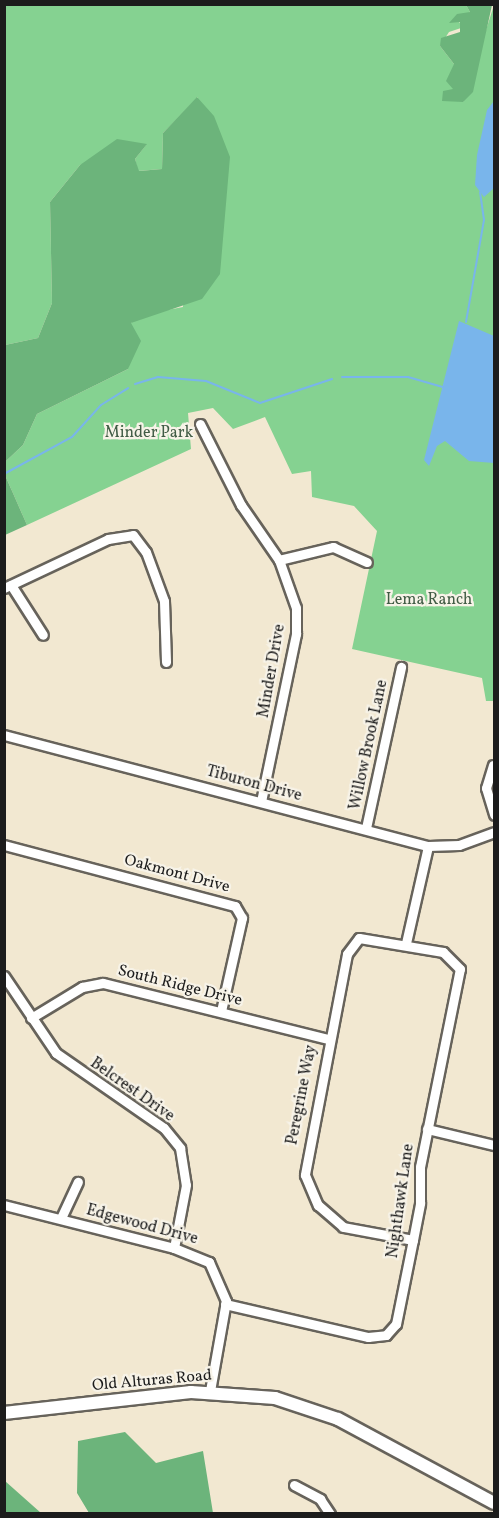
<!DOCTYPE html>
<html>
<head>
<meta charset="utf-8">
<style>
  body { margin:0 }
  #map { position:relative; width:499px; height:1518px; overflow:hidden; background:#f2e8d1; font-family:Vollkorn,serif }
  div>[style] { position:absolute }
  .green>* { inset:0; background:#85d291 }
  .forest>* { inset:0; background:#6cb47b }
  .water>* { inset:0; background:#79b5eb }
  .stream>* { height:2px; margin:-1px; padding:0 1px; transform-origin:1px; border-radius:1px; background:#79b5eb }
  .roads { filter:drop-shadow(2px 0 #67635b) drop-shadow(-2px 0 #67635b) drop-shadow(0 2px #67635b) drop-shadow(0 -2px #67635b) }
  .street>* { height:9px; margin:-4.5px; padding:0 4.5px; transform-origin:4.5px; border-radius:4.5px; background:#fff }
  .secondary>* { height:12px; margin:-6px; padding:0 6px; transform-origin:6px; border-radius:6px; background:#fff }
  span { translate:-50% -50%; white-space:nowrap; text-align:center; line-height:1.15; -webkit-text-stroke:4.5px #f7f3e8; paint-order:stroke }
  .park-label { font-size:16px; color:#415c45 }
  .street-label { font-size:16px; color:#1c1c1c }
  .frame { position:absolute; inset:0; border:6px solid #1c1c1c; pointer-events:none }
</style>
</head>
<body>
<div id="map">
  <div class="green">
    <i style="clip-path:polygon(5px 5px,466px 5px,470px 12px,459px 22px,464px 27px,449px 32px,440px 46px,454px 64px,453px 89px,463px 102px,494px 5px,494px 701px,486px 701px,482px 678px,352px 649px,377px 531px,354px 506px,312px 497px,311px 471px,292px 474px,265px 417px,233px 429px,213px 408px,188px 413px,191px 449px,27px 525px,5px 475px,5px 462px,23px 445px,37px 414px,128px 369px,131px 323px,141px 315px,183px 307px,198px 97px,163px 133px,162px 169px,138px 171px,135px 159px,146px 145px,80px 165px,50px 202px,52px 303px,38px 338px,5px 345px)"></i>
  </div>
  <div class="forest">
    <i style="clip-path:polygon(466px 5px,492px 5px,473px 92px,463px 102px,442px 101px,443px 91px,453px 89px,446px 81px,454px 64px,440px 46px,441px 38px,460px 32px,460px 22px,449px 23px,457px 14px,470px 12px)"></i>
    <i style="clip-path:polygon(197px 97px,214px 116px,230px 157px,220px 274px,202px 299px,131px 323px,141px 341px,128px 369px,37px 414px,23px 445px,5px 462px,5px 345px,38px 338px,52px 303px,50px 202px,80px 165px,117px 139px,147px 144px,135px 159px,139px 171px,162px 169px,163px 133px)"></i>
    <i style="clip-path:polygon(5px 475px,27px 525px,5px 535px,4px 535px)"></i>
    <i style="clip-path:polygon(125px 1432px,156px 1463px,203px 1451px,213px 1513px,89px 1513px,77px 1493px,78px 1441px)"></i>
    <i style="clip-path:polygon(5px 1481px,41px 1513px,5px 1513px)"></i>
  </div>
  <div class="water">
    <i style="clip-path:polygon(494px 101px,494px 188px,484px 197px,475px 185px,477px 155px,487px 110px)"></i>
    <i style="clip-path:polygon(459px 321px,494px 336px,494px 463px,469px 461px,445px 441px,437px 446px,429px 466px,424px 460px)"></i>
  </div>
  <div class="stream">
    <i style="left:466px;top:322px;width:104px;rotate:-80deg"></i>
    <i style="left:484px;top:220px;width:28px;rotate:-98deg"></i>
    <i style="left:342px;top:377px;width:66px"></i>
    <i style="left:408px;top:377px;width:36px;rotate:16deg"></i>
    <i style="left:135px;top:384px;width:24px;rotate:-17deg"></i>
    <i style="left:158px;top:377px;width:48px;rotate:4.8deg"></i>
    <i style="left:206px;top:381px;width:58px;rotate:22.2deg"></i>
    <i style="left:260px;top:403px;width:76px;rotate:-18.4deg"></i>
    <i style="left:4px;top:474px;width:77px;rotate:-28.6deg"></i>
    <i style="left:72px;top:437px;width:43px;rotate:-47.8deg"></i>
    <i style="left:101px;top:405px;width:32px;rotate:-32deg"></i>
  </div>
  <div class="roads">
    <div class="street">
      <i style="left:200px;top:424px;width:91px;rotate:63.2deg"></i>
      <i style="left:241px;top:505px;width:67px;rotate:55.4deg"></i>
      <i style="left:279px;top:560px;width:51px;rotate:70.5deg"></i>
      <i style="left:296px;top:608px;width:26px;rotate:90deg"></i>
      <i style="left:296px;top:634px;width:171px;rotate:101.8deg"></i>
      <i style="left:279px;top:560px;width:56px;rotate:-13.5deg"></i>
      <i style="left:333px;top:547px;width:37px;rotate:24deg"></i>
      <i style="left:11px;top:585px;width:59px;rotate:57.4deg"></i>
      <i style="left:4px;top:588px;width:115px;rotate:-25.2deg"></i>
      <i style="left:108px;top:539px;width:25px;rotate:-9deg"></i>
      <i style="left:133px;top:535px;width:21px;rotate:53deg"></i>
      <i style="left:146px;top:552px;width:52px;rotate:69.8deg"></i>
      <i style="left:164px;top:601px;width:61px;rotate:88.1deg"></i>
      <i style="left:4px;top:735px;width:438px;rotate:14.7deg"></i>
      <i style="left:428px;top:846px;width:31px;rotate:-2deg"></i>
      <i style="left:459px;top:845px;width:37px;rotate:-20deg"></i>
      <i style="left:493px;top:765px;width:24px;rotate:107deg"></i>
      <i style="left:486px;top:788px;width:28px;rotate:73deg"></i>
      <i style="left:366px;top:828px;width:165px;rotate:-77.7deg"></i>
      <i style="left:4px;top:845px;width:239px;rotate:14.8deg"></i>
      <i style="left:235px;top:906px;width:14px;rotate:60deg"></i>
      <i style="left:242px;top:918px;width:95px;rotate:102.7deg"></i>
      <i style="left:406px;top:943px;width:99px;rotate:-77.2deg"></i>
      <i style="left:4px;top:976px;width:93px;rotate:56deg"></i>
      <i style="left:56px;top:1053px;width:131px;rotate:34.8deg"></i>
      <i style="left:164px;top:1128px;width:26px;rotate:51deg"></i>
      <i style="left:180px;top:1148px;width:37px;rotate:81deg"></i>
      <i style="left:186px;top:1185px;width:64px;rotate:100.8deg"></i>
      <i style="left:31px;top:1018px;width:60px;rotate:-31.3deg"></i>
      <i style="left:82px;top:987px;width:21px;rotate:-11deg"></i>
      <i style="left:103px;top:983px;width:232px;rotate:14deg"></i>
      <i style="left:427px;top:1129px;width:69px;rotate:13.4deg"></i>
      <i style="left:4px;top:1205px;width:175px;rotate:14.2deg"></i>
      <i style="left:174px;top:1248px;width:38px;rotate:22deg"></i>
      <i style="left:209px;top:1262px;width:43px;rotate:66.4deg"></i>
      <i style="left:226px;top:1301px;width:91px;rotate:100.1deg"></i>
      <i style="left:61px;top:1218px;width:40px;rotate:-65deg"></i>
      <i style="left:225px;top:1304px;width:147px;rotate:13deg"></i>
      <i style="left:368px;top:1337px;width:18px;rotate:-6deg"></i>
      <i style="left:386px;top:1335px;width:15px;rotate:-48deg"></i>
      <i style="left:396px;top:1324px;width:86px;rotate:-78.6deg"></i>
      <i style="left:413px;top:1240px;width:38px;rotate:-79deg"></i>
      <i style="left:420px;top:1203px;width:36px;rotate:-90deg"></i>
      <i style="left:420px;top:1167px;width:202px;rotate:-78.6deg"></i>
      <i style="left:460px;top:969px;width:24px;rotate:-135deg"></i>
      <i style="left:443px;top:952px;width:85px;rotate:-170.5deg"></i>
      <i style="left:359px;top:938px;width:20px;rotate:127deg"></i>
      <i style="left:347px;top:954px;width:225px;rotate:100.8deg"></i>
      <i style="left:305px;top:1175px;width:33px;rotate:67deg"></i>
      <i style="left:318px;top:1205px;width:33px;rotate:41deg"></i>
      <i style="left:343px;top:1227px;width:71px;rotate:10.5deg"></i>
      <i style="left:294px;top:1485px;width:30px;rotate:28deg"></i>
      <i style="left:320px;top:1499px;width:18px;rotate:56deg"></i>
    </div>
    <div class="secondary">
      <i style="left:4px;top:1413px;width:188px;rotate:-6.4deg"></i>
      <i style="left:191px;top:1392px;width:84px;rotate:4.1deg"></i>
      <i style="left:275px;top:1398px;width:66px;rotate:18.4deg"></i>
      <i style="left:338px;top:1419px;width:177px;rotate:28.3deg"></i>
    </div>
  </div>
  <div class="park-label">
    <span style="left:149px;top:433px">Minder Park</span>
    <span style="left:429px;top:600px">Lema Ranch</span>
  </div>
  <div class="street-label">
    <span style="left:272px;top:671px;rotate:-80deg">Minder Drive</span>
    <span style="left:369px;top:745px;rotate:-78deg">Willow Brook Lane</span>
    <span style="left:254px;top:784px;rotate:15deg">Tiburon Drive</span>
    <span style="left:177px;top:874px;rotate:15deg">Oakmont Drive</span>
    <span style="left:180px;top:986px;rotate:14deg">South Ridge Drive</span>
    <span style="left:132px;top:1090px;rotate:35deg">Belcrest Drive</span>
    <span style="left:302px;top:1095px;rotate:-79deg">Peregrine Way</span>
    <span style="left:401px;top:1201px;rotate:-82deg">Nighthawk Lane</span>
    <span style="left:142px;top:1225px;rotate:15deg">Edgewood Drive</span>
    <span style="left:152px;top:1381px;rotate:-5deg">Old Alturas Road</span>
  </div>
  <div class="frame"></div>
</div>
</body>
</html>
